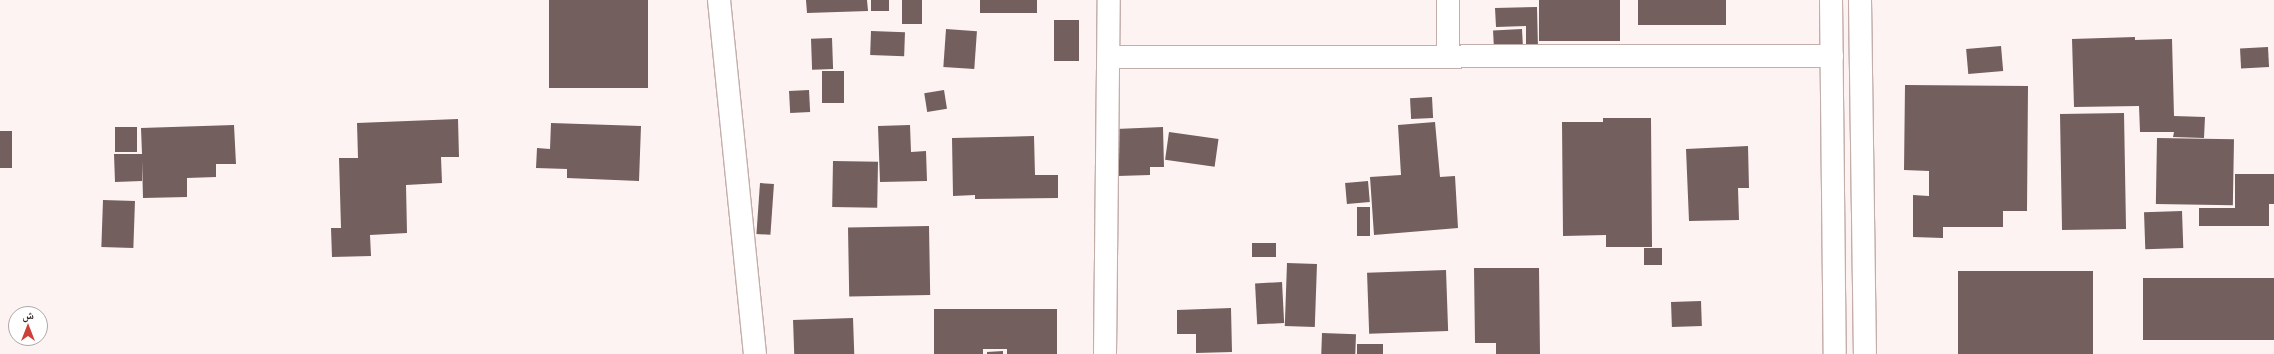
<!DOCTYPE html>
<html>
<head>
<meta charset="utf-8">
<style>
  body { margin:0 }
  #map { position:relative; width:2274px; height:354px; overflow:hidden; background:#fdf3f2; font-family:Helvetica,"Noto Naskh Arabic",sans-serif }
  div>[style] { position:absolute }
  .building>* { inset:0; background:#735f5d; transform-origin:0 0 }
  .roads { filter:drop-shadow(1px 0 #c3aeaa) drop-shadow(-1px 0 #c3aeaa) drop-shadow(0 1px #c3aeaa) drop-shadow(0 -1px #c3aeaa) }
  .street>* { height:22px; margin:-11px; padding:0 11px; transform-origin:11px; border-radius:11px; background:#fff }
  .secondary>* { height:22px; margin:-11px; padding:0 11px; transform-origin:11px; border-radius:11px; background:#fff }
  span { translate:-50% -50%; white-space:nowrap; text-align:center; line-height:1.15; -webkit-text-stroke:4px #fff; paint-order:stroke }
  .north { position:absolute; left:8px; top:306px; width:40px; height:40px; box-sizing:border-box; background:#fff; border:1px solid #aca9a8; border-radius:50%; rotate:0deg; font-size:11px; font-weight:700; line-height:16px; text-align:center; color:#302726 }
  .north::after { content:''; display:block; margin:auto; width:14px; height:18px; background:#ce4037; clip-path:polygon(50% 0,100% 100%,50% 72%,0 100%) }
</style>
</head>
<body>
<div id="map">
  <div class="building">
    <i style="left:549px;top:0;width:99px;height:88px"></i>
    <i style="clip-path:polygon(806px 0,867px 0,868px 11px,807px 13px)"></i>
    <i style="left:871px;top:0;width:18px;height:11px"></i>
    <i style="left:902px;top:0;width:20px;height:24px"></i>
    <i style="left:980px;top:0;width:57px;height:13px"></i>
    <i style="left:1539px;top:0;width:81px;height:41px"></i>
    <i style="left:1638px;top:0;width:88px;height:25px"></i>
    <i style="clip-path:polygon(1537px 7px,1538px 48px,1526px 48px,1526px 26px,1496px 27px,1495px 8px)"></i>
    <i style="left:1054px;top:20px;width:25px;height:41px"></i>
    <i style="left:946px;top:29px;width:31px;height:38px;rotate:4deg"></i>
    <i style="left:1522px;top:29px;width:19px;height:29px;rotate:87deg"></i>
    <i style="left:871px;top:31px;width:34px;height:24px;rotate:2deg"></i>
    <i style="clip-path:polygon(2135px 37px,2135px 40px,2172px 39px,2174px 116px,2205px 117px,2204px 138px,2173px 137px,2174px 132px,2140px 132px,2139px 106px,2074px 107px,2072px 39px)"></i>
    <i style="left:832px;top:38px;width:31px;height:21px;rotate:88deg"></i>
    <i style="left:2001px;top:46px;width:25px;height:35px;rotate:85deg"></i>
    <i style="left:2268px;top:47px;width:20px;height:28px;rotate:87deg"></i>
    <i style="left:822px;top:71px;width:22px;height:32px"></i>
    <i style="clip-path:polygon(1905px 85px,2028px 86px,2027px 211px,2003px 211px,2003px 227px,1943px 227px,1943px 238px,1913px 237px,1913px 195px,1929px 196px,1929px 171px,1904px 170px)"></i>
    <i style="left:809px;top:90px;width:22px;height:20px;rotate:87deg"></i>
    <i style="left:944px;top:90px;width:19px;height:20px;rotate:81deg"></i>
    <i style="left:1432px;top:97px;width:21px;height:22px;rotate:87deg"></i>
    <i style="left:2124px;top:113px;width:116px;height:64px;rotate:89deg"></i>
    <i style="clip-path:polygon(1603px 118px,1651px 118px,1652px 247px,1606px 247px,1606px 235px,1563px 236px,1562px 122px,1603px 122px)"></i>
    <i style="clip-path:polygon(458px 119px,459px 157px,441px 157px,442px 183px,406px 185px,407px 233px,370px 235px,371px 256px,332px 257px,331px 228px,341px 228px,339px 158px,358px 158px,357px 123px)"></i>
    <i style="clip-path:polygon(1435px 122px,1440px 177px,1455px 176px,1458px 228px,1374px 235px,1370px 177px,1401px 175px,1398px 125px)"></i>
    <i style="clip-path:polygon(551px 123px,641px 126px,639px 181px,567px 178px,567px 169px,536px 168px,537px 148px,550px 149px)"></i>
    <i style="clip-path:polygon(234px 125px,236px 164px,216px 164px,216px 177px,187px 178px,187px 197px,143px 198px,142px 161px,142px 181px,115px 182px,114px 154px,142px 154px,141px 128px)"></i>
    <i style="clip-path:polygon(910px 125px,911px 152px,926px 151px,927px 181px,880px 182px,878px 126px)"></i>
    <i style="left:115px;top:127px;width:22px;height:25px"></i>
    <i style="clip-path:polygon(1163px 127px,1164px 167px,1150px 167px,1150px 175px,1118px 176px,1116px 129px)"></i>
    <i style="left:0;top:131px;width:12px;height:37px"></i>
    <i style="left:1169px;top:132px;width:50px;height:28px;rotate:8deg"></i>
    <i style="clip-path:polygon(1034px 136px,1035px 175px,1058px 175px,1058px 198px,975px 199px,975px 195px,953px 196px,952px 138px)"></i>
    <i style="left:2157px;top:138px;width:77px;height:66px;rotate:1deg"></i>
    <i style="clip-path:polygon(1748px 146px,1749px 188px,1738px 188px,1739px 220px,1689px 221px,1686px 149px)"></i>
    <i style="left:833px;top:161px;width:45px;height:46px;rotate:1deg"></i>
    <i style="clip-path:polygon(2235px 174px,2274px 174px,2274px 204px,2269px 204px,2269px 226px,2199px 226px,2199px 208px,2235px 208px)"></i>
    <i style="left:1368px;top:181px;width:21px;height:23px;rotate:85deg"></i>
    <i style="left:760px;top:183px;width:14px;height:51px;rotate:4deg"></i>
    <i style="left:103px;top:200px;width:32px;height:47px;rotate:2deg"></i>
    <i style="left:1357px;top:207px;width:13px;height:29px"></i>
    <i style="left:2182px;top:211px;width:37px;height:38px;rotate:88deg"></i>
    <i style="left:929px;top:226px;width:69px;height:81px;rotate:89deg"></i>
    <i style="left:1276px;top:243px;width:14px;height:24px;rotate:90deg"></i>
    <i style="left:1644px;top:248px;width:18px;height:17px"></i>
    <i style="left:1287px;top:263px;width:30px;height:63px;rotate:2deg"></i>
    <i style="clip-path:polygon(1474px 268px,1539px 268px,1540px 354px,1496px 354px,1496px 343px,1475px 343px)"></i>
    <i style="left:1446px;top:270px;width:61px;height:79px;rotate:88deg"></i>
    <i style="left:1958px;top:271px;width:135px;height:83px"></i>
    <i style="left:2274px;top:278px;width:62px;height:131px;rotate:90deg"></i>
    <i style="left:1282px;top:282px;width:41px;height:27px;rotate:87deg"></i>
    <i style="left:1701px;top:301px;width:25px;height:30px;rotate:88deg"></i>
    <i style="clip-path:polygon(1231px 308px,1232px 352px,1196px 353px,1196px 334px,1177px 334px,1177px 310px)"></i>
    <i style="clip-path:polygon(934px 309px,1057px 309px,1057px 354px,1007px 354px,1007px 349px,983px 349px,983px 354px,934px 354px)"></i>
    <i style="left:853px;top:318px;width:36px;height:60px;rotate:88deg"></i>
    <i style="left:1322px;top:333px;width:34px;height:21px;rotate:2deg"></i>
    <i style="left:1357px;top:344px;width:26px;height:10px"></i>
    <i style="clip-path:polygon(1003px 351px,1003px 354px,987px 354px,987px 352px)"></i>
  </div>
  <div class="roads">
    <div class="street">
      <i style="left:719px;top:0;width:356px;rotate:84.2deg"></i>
      <i style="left:1448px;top:0;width:57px;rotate:90deg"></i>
      <i style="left:1109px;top:57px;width:723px;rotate:-0.08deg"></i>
      <i style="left:1105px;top:354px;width:354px;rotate:-89.4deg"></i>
    </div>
    <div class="secondary">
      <i style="left:1831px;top:0;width:354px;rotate:89.4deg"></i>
      <i style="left:1860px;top:0;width:354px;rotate:89.2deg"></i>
    </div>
  </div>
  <div class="north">ش</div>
</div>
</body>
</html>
